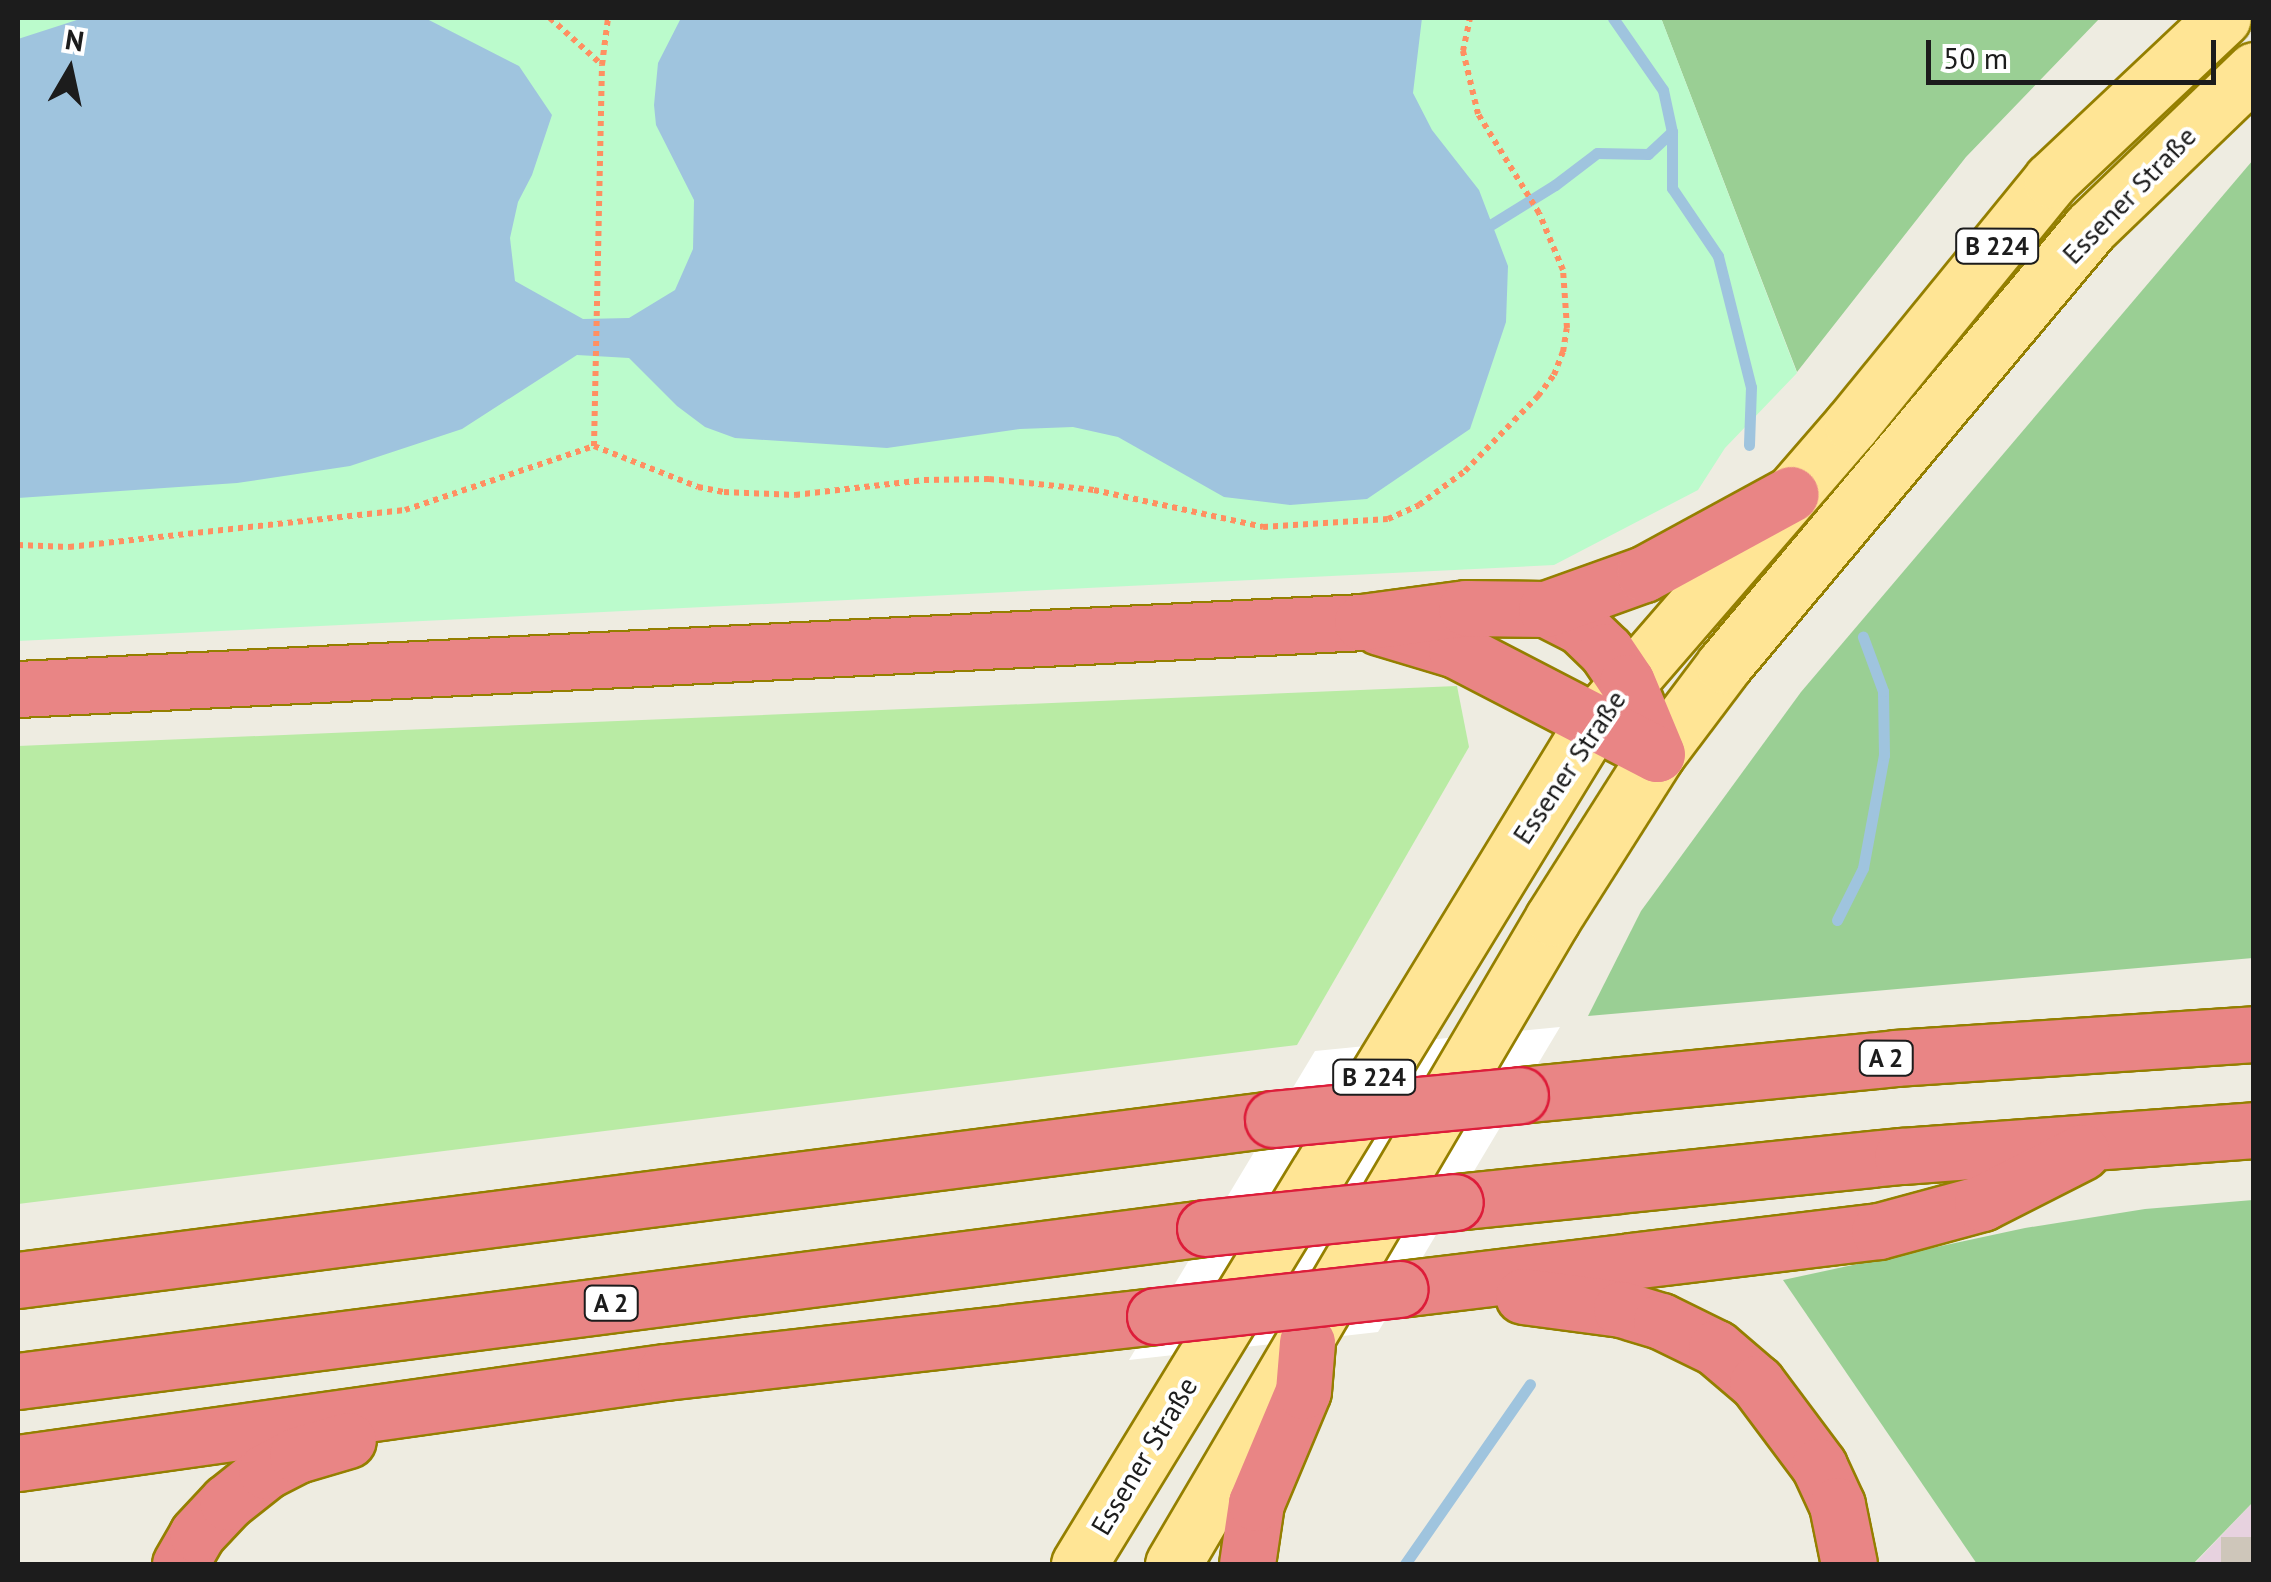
<!DOCTYPE html>
<html>
<head>
<meta charset="utf-8">
<style>
  body { margin:0 }
  #map { position:relative; width:2271px; height:1582px; overflow:hidden; background:#eeece1; font-family:"PT Sans",sans-serif }
  div>[style] { position:absolute }
  .industrial>* { inset:0; background:#e7d2df }
  .grass>* { inset:0; background:#b9eba4 }
  .forest>* { inset:0; background:#9acf94 }
  .park>* { inset:0; background:#bbfbcc }
  .water>* { inset:0; background:#9fc4de }
  .pier>* { inset:0; background:#fff }
  .stream>* { height:11px; margin:-5.5px; padding:0 5.5px; transform-origin:5.5px; border-radius:5.5px; background:#9fc4de }
  .building>* { inset:0; background:#cec6ba; transform-origin:0 0 }
  .path>* { height:6px; margin-top:-3px; transform-origin:0; background:repeating-linear-gradient(90deg,#ff8f61 0 5px,transparent 0 10px) }
  .roads { filter:drop-shadow(2px 0 #947f00) drop-shadow(-2px 0 #947f00) drop-shadow(0 2px #947f00) drop-shadow(0 -2px #947f00) }
  .primary>* { height:55px; margin:-27.5px; padding:0 27.5px; transform-origin:27.5px; border-radius:27.5px; background:#ffe595 }
  .motorway>* { height:55px; margin:-27.5px; padding:0 27.5px; transform-origin:27.5px; border-radius:27.5px; background:#e98585 }
  .bridges { filter:drop-shadow(2px 0 #dd1d3a) drop-shadow(-2px 0 #dd1d3a) drop-shadow(0 2px #dd1d3a) drop-shadow(0 -2px #dd1d3a) }
  .motorway-bridge>* { height:55px; margin:-27.5px; padding:0 27.5px; transform-origin:27.5px; border-radius:27.5px; background:#e98585 }
  span { translate:-50% -50%; white-space:nowrap; text-align:center; line-height:1.15; -webkit-text-stroke:8px #fff; paint-order:stroke }
  .shield-label span { padding:2px 8px; background:#fff; border:2px solid; border-radius:8px; -webkit-text-stroke-width:0 }
  .shield-label { font-size:25px; color:#1c1c1c; font-weight:700 }
  .street-label { font-size:28px; color:#1c1c1c }
  .frame { position:absolute; inset:0; border:20px solid #1c1c1c; pointer-events:none }
  .north { position:absolute; left:20px; top:20px; width:100px; height:100px; -webkit-text-stroke:8px #fff; paint-order:stroke; rotate:9deg; font-size:28px; font-weight:700; line-height:40px; text-align:center; color:#1c1c1c }
  .north::after { content:''; display:block; margin:auto; width:35px; height:45px; background:#1c1c1c; clip-path:polygon(50% 0,100% 100%,50% 72%,0 100%) }
  .scale { position:absolute; left:1926px; top:40px; width:290px; height:45px; box-sizing:border-box; border:5px solid #1c1c1c; border-top:0; padding-left:12px; font-size:30px; line-height:35px; white-space:nowrap; color:#1c1c1c; -webkit-text-stroke:8px #fff; paint-order:stroke }
</style>
</head>
<body>
<div id="map">
  <div class="industrial">
    <i style="clip-path:polygon(2253px 1502px,2253px 1564px,2193px 1564px,2196px 1562px)"></i>
  </div>
  <div class="grass">
    <i style="clip-path:polygon(1457px 686px,1469px 747px,1297px 1045px,18px 1204px,18px 746px)"></i>
  </div>
  <div class="forest">
    <i style="clip-path:polygon(1661px 18px,2100px 18px,1966px 157px,1797px 372px)"></i>
    <i style="clip-path:polygon(2253px 160px,2253px 958px,1588px 1016px,1641px 911px,1801px 692px)"></i>
    <i style="clip-path:polygon(2253px 1200px,2253px 1502px,2193px 1564px,1977px 1564px,1783px 1280px,2025px 1228px,2145px 1209px)"></i>
  </div>
  <div class="park">
    <i style="clip-path:polygon(18px 18px,1661px 18px,1797px 373px,1725px 448px,1698px 490px,1554px 565px,18px 641px)"></i>
  </div>
  <div class="water">
    <i style="clip-path:polygon(83px 18px,425px 18px,519px 66px,552px 115px,532px 175px,518px 202px,510px 238px,515px 281px,583px 319px,629px 318px,675px 290px,693px 249px,694px 200px,656px 125px,654px 105px,658px 63px,681px 18px,1422px 18px,1413px 93px,1432px 130px,1479px 190px,1508px 266px,1506px 322px,1470px 429px,1367px 499px,1290px 505px,1224px 497px,1118px 437px,1073px 427px,1020px 429px,887px 448px,735px 438px,705px 427px,677px 406px,629px 358px,577px 355px,462px 429px,350px 466px,237px 483px,18px 498px,18px 39px)"></i>
  </div>
  <div class="pier">
    <i style="clip-path:polygon(1560px 1027px,1378px 1332px,1129px 1360px,1315px 1051px)"></i>
  </div>
  <div class="stream">
    <i style="left:1672px;top:132px;width:56px;rotate:90deg"></i>
    <i style="left:1672px;top:188px;width:82px;rotate:55.9deg"></i>
    <i style="left:1718px;top:256px;width:135px;rotate:75.9deg"></i>
    <i style="left:1751px;top:387px;width:58px;rotate:92deg"></i>
    <i style="left:1492px;top:224px;width:74px;rotate:-31.8deg"></i>
    <i style="left:1555px;top:185px;width:53px;rotate:-37.3deg"></i>
    <i style="left:1597px;top:153px;width:51px;rotate:1.1deg"></i>
    <i style="left:1648px;top:154px;width:33px;rotate:-43deg"></i>
    <i style="left:1672px;top:132px;width:43px;rotate:-102.1deg"></i>
    <i style="left:1663px;top:90px;width:88px;rotate:-124.8deg"></i>
    <i style="left:1837px;top:920px;width:58px;rotate:-63.4deg"></i>
    <i style="left:1863px;top:868px;width:115px;rotate:-79.5deg"></i>
    <i style="left:1884px;top:755px;width:64px;rotate:-90.9deg"></i>
    <i style="left:1883px;top:691px;width:58px;rotate:-110.3deg"></i>
    <i style="left:1405px;top:1564px;width:219px;rotate:-55.2deg"></i>
  </div>
  <div class="building">
    <i style="left:2254px;top:1537px;width:27px;height:33px;rotate:90deg"></i>
  </div>
  <div class="path">
    <i style="left:550px;top:18px;width:69px;rotate:42deg"></i>
    <i style="left:594px;top:446px;width:381px;rotate:-88.8deg"></i>
    <i style="left:602px;top:65px;width:47px;rotate:-82.7deg"></i>
    <i style="left:18px;top:545px;width:51px;rotate:2.2deg"></i>
    <i style="left:69px;top:547px;width:338px;rotate:-6.3deg"></i>
    <i style="left:405px;top:510px;width:200px;rotate:-18.7deg"></i>
    <i style="left:594px;top:446px;width:112px;rotate:21.5deg"></i>
    <i style="left:698px;top:487px;width:26px;rotate:11deg"></i>
    <i style="left:724px;top:492px;width:71px;rotate:2.4deg"></i>
    <i style="left:795px;top:495px;width:130px;rotate:-6.6deg"></i>
    <i style="left:924px;top:480px;width:65px;rotate:-0.9deg"></i>
    <i style="left:989px;top:479px;width:106px;rotate:6deg"></i>
    <i style="left:1094px;top:490px;width:173px;rotate:12.3deg"></i>
    <i style="left:1263px;top:527px;width:125px;rotate:-3.7deg"></i>
    <i style="left:1388px;top:519px;width:34px;rotate:-24deg"></i>
    <i style="left:1419px;top:505px;width:57px;rotate:-36.5deg"></i>
    <i style="left:1465px;top:471px;width:105px;rotate:-45.8deg"></i>
    <i style="left:1538px;top:396px;width:26px;rotate:-53deg"></i>
    <i style="left:1554px;top:375px;width:25px;rotate:-69deg"></i>
    <i style="left:1563px;top:352px;width:24px;rotate:-81deg"></i>
    <i style="left:1567px;top:328px;width:58px;rotate:-93.9deg"></i>
    <i style="left:1563px;top:270px;width:62px;rotate:-112.8deg"></i>
    <i style="left:1539px;top:213px;width:116px;rotate:-121.6deg"></i>
    <i style="left:1478px;top:114px;width:65px;rotate:-103.4deg"></i>
    <i style="left:1463px;top:51px;width:34px;rotate:-78deg"></i>
  </div>
  <div class="roads">
    <div class="primary">
      <i style="left:1079px;top:1564px;width:986px;rotate:-58.57deg"></i>
      <i style="left:1593px;top:723px;width:396px;rotate:-49.1deg"></i>
      <i style="left:1852px;top:424px;width:315px;rotate:-50.8deg"></i>
      <i style="left:2051px;top:180px;width:236px;rotate:-43.3deg"></i>
      <i style="left:1173px;top:1564px;width:749px;rotate:-59.53deg"></i>
      <i style="left:1553px;top:918px;width:194px;rotate:-57.6deg"></i>
      <i style="left:1657px;top:754px;width:111px;rotate:-53deg"></i>
      <i style="left:1724px;top:665px;width:571px;rotate:-50.04deg"></i>
      <i style="left:2091px;top:227px;width:226px;rotate:-43.9deg"></i>
    </div>
    <div class="motorway">
      <i style="left:1546px;top:609px;width:38px;rotate:27deg"></i>
      <i style="left:1580px;top:626px;width:36px;rotate:44deg"></i>
      <i style="left:1606px;top:651px;width:37px;rotate:56deg"></i>
      <i style="left:1627px;top:682px;width:78px;rotate:67.4deg"></i>
      <i style="left:1379px;top:627px;width:80px;rotate:16.6deg"></i>
      <i style="left:1456px;top:650px;width:226px;rotate:27.4deg"></i>
      <i style="left:18px;top:689px;width:1346px;rotate:-2.85deg"></i>
      <i style="left:1362px;top:622px;width:105px;rotate:-7.7deg"></i>
      <i style="left:1466px;top:608px;width:80px;rotate:0.7deg"></i>
      <i style="left:1546px;top:609px;width:104px;rotate:-19.7deg"></i>
      <i style="left:1644px;top:574px;width:167px;rotate:-28.6deg"></i>
      <i style="left:1520px;top:1095px;width:377px;rotate:-5.6deg"></i>
      <i style="left:1895px;top:1058px;width:360px;rotate:-3.8deg"></i>
      <i style="left:1455px;top:1202px;width:449px;rotate:-5.9deg"></i>
      <i style="left:1902px;top:1156px;width:353px;rotate:-4.2deg"></i>
      <i style="left:18px;top:1280px;width:1265px;rotate:-7.31deg"></i>
      <i style="left:1400px;top:1289px;width:482px;rotate:-6.9deg"></i>
      <i style="left:1879px;top:1231px;width:107px;rotate:-15.2deg"></i>
      <i style="left:1982px;top:1203px;width:112px;rotate:-27deg"></i>
      <i style="left:1523px;top:1296px;width:99px;rotate:7.6deg"></i>
      <i style="left:1621px;top:1309px;width:42px;rotate:16.7deg"></i>
      <i style="left:1661px;top:1321px;width:61px;rotate:26.1deg"></i>
      <i style="left:1716px;top:1348px;width:54px;rotate:40.5deg"></i>
      <i style="left:1757px;top:1383px;width:104px;rotate:53.2deg"></i>
      <i style="left:1819px;top:1466px;width:43px;rotate:65.2deg"></i>
      <i style="left:1837px;top:1505px;width:60px;rotate:78.5deg"></i>
      <i style="left:18px;top:1381px;width:1197px;rotate:-7.34deg"></i>
      <i style="left:18px;top:1463px;width:653px;rotate:-8.01deg"></i>
      <i style="left:665px;top:1372px;width:493px;rotate:-6.5deg"></i>
      <i style="left:180px;top:1564px;width:34px;rotate:-60deg"></i>
      <i style="left:197px;top:1534px;width:44px;rotate:-46.8deg"></i>
      <i style="left:227px;top:1502px;width:50px;rotate:-38.5deg"></i>
      <i style="left:266px;top:1471px;width:35px;rotate:-27deg"></i>
      <i style="left:297px;top:1455px;width:53px;rotate:-16.4deg"></i>
      <i style="left:1247px;top:1564px;width:62px;rotate:-81.6deg"></i>
      <i style="left:1256px;top:1503px;width:121px;rotate:-67.2deg"></i>
      <i style="left:1303px;top:1391px;width:49px;rotate:-85.3deg"></i>
    </div>
  </div>
  <div class="bridges">
    <div class="motorway-bridge">
      <i style="left:1273px;top:1119px;width:248px;rotate:-5.5deg"></i>
      <i style="left:1205px;top:1228px;width:251px;rotate:-5.9deg"></i>
      <i style="left:1155px;top:1316px;width:246px;rotate:-6.3deg"></i>
    </div>
  </div>
  <div class="shield-label">
    <span style="left:1997px;top:246px">B 224</span>
    <span style="left:1886px;top:1058px">A 2</span>
    <span style="left:1374px;top:1077px">B 224</span>
    <span style="left:611px;top:1303px">A 2</span>
  </div>
  <div class="street-label">
    <span style="left:2129px;top:195px;rotate:-46deg">Essener Straße</span>
    <span style="left:1569px;top:767px;rotate:-56deg">Essener Straße</span>
    <span style="left:1144px;top:1456px;rotate:-59deg">Essener Straße</span>
  </div>
  <div class="frame"></div>
  <div class="north">N</div>
  <div class="scale">50 m</div>
</div>
</body>
</html>
